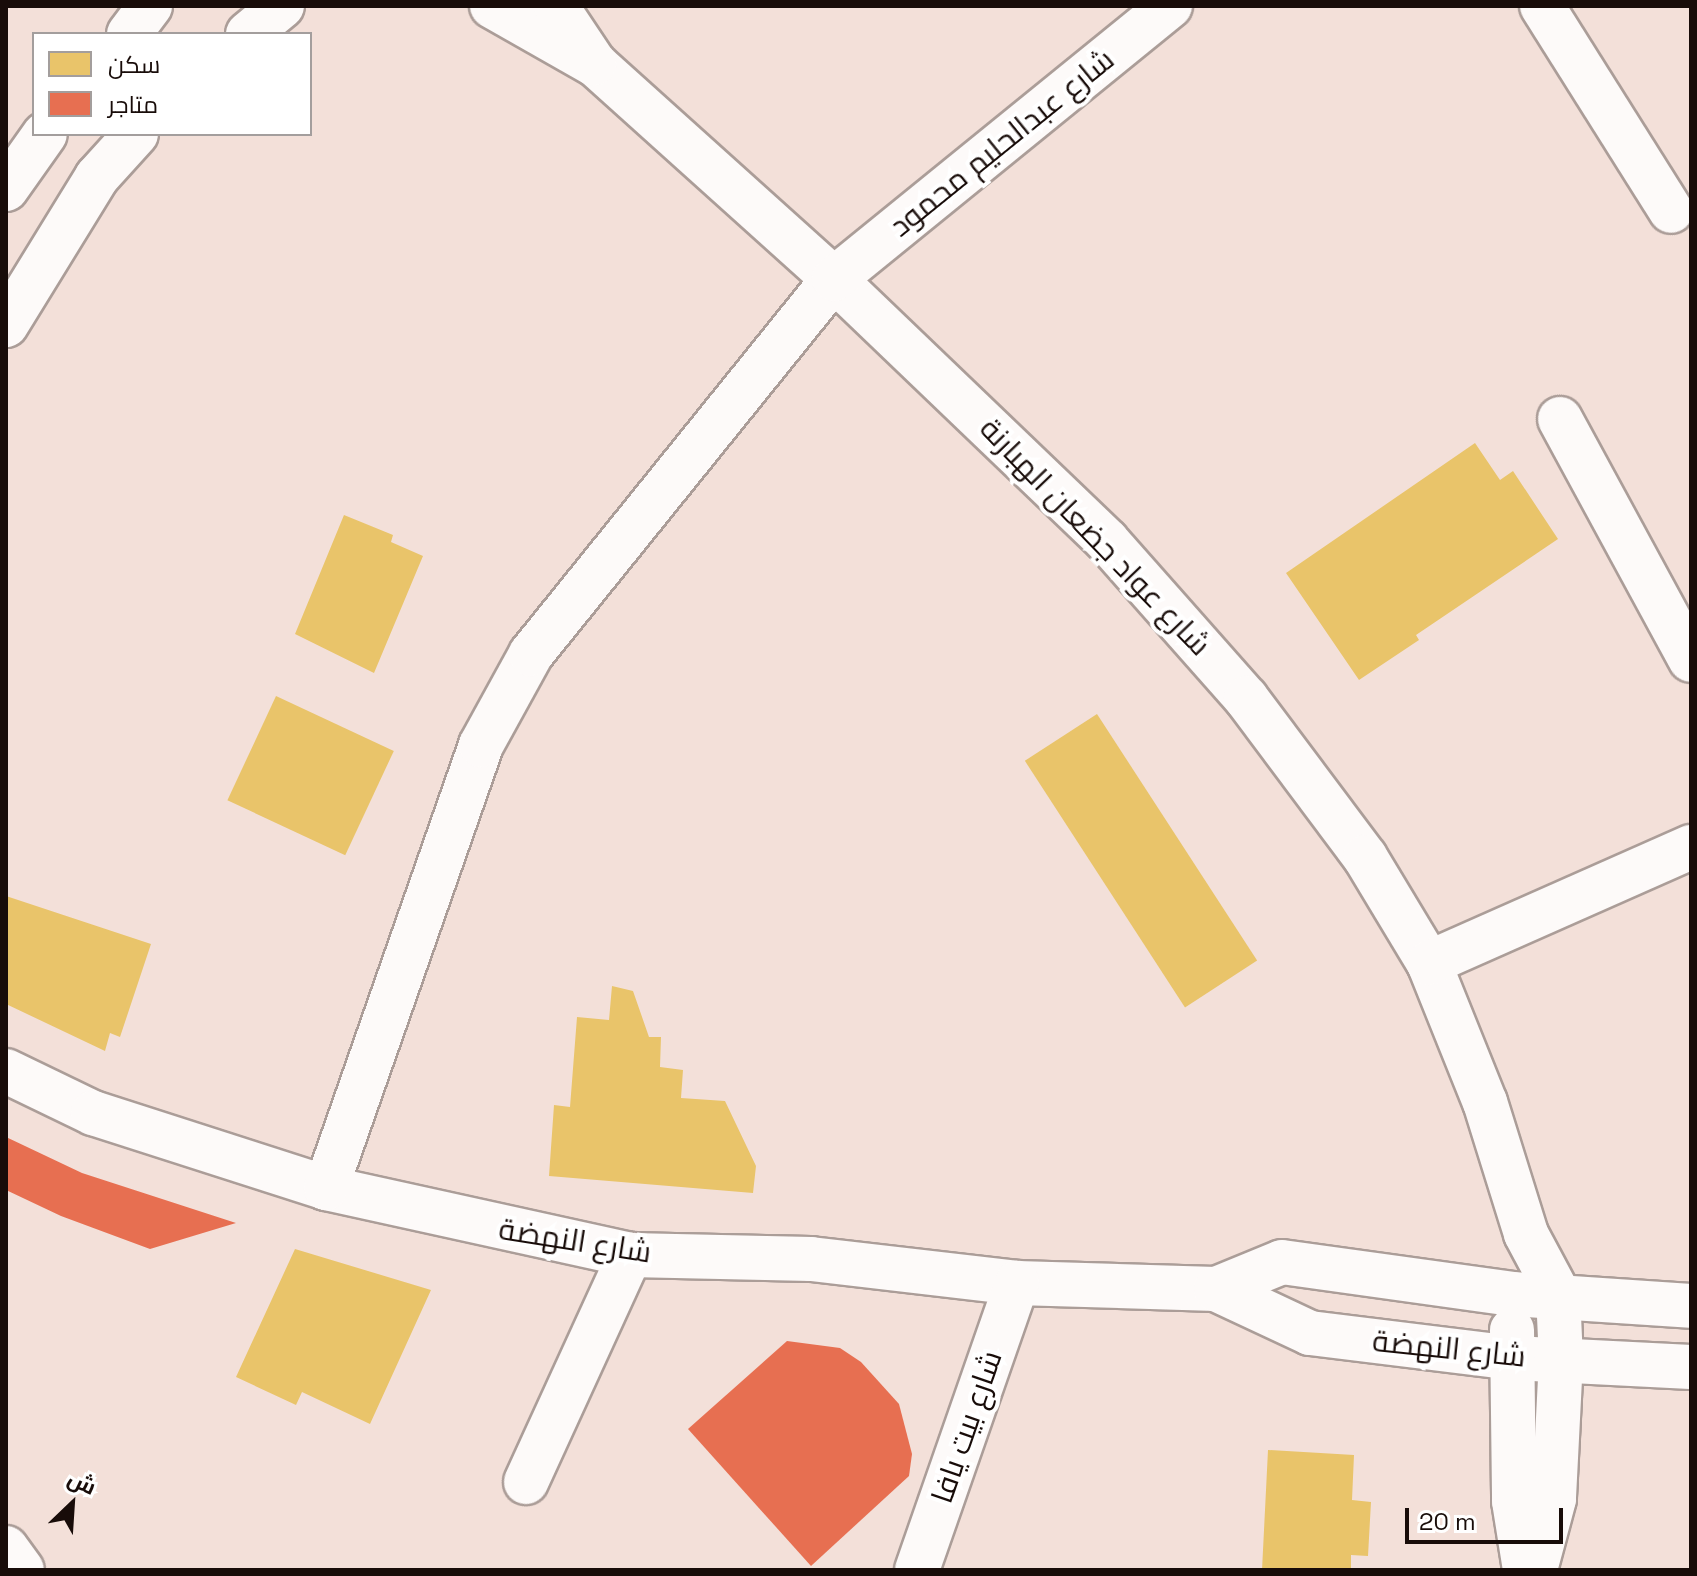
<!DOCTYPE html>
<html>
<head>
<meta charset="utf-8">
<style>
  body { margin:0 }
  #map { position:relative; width:1697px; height:1576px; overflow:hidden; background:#f3e0d9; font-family:"Space Grotesk",Cairo,sans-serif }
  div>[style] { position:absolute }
  .homes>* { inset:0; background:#e9c46a; transform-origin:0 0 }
  .shops>* { inset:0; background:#e76f51 }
  .roads { filter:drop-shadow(2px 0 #ab9d98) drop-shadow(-2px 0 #ab9d98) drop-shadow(0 2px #ab9d98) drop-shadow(0 -2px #ab9d98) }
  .minor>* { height:44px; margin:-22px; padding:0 22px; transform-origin:22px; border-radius:22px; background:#fdfaf9 }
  span { translate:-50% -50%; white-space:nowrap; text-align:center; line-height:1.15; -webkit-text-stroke:8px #fff; paint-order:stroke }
  .street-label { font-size:30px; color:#180c09 }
  .frame { position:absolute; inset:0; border:8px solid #180c09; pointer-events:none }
  .legend { position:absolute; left:32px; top:32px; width:280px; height:104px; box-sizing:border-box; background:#fff; border:2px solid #a39e9d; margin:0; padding:10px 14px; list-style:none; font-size:24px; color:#180c09 }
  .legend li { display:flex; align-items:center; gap:16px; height:40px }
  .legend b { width:40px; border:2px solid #a39e9d }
  .north { position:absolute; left:32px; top:1464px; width:80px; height:80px; -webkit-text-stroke:6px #fff; paint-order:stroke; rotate:25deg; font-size:22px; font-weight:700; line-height:32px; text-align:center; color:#180c09 }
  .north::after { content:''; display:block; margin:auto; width:28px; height:36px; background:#180c09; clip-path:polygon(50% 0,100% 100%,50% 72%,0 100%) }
  .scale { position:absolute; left:1405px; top:1508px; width:158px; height:36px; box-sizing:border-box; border:4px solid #180c09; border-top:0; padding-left:10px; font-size:24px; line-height:28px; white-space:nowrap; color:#180c09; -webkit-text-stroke:6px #fff; paint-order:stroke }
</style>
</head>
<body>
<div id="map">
  <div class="homes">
    <i style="clip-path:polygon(1475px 443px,1500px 480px,1513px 471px,1558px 539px,1416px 635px,1419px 640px,1359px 680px,1286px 573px)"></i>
    <i style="clip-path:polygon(344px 515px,393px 535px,391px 542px,423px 556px,374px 673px,295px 634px)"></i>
    <i style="left:276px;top:696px;width:130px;height:115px;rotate:25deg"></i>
    <i style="left:1097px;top:714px;width:294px;height:86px;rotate:57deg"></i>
    <i style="clip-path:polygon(6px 896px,151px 944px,120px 1037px,110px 1033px,105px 1051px,6px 1004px)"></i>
    <i style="clip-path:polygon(612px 986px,633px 991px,649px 1037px,661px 1037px,660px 1067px,683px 1070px,681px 1098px,725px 1101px,756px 1166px,753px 1193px,549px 1176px,554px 1105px,570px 1107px,577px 1017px,609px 1020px)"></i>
    <i style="clip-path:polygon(295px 1249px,431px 1290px,370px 1424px,302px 1392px,296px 1405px,236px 1377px)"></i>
    <i style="clip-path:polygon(1268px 1450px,1354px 1455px,1352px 1500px,1371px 1502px,1368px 1556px,1351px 1555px,1351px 1570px,1262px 1570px)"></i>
  </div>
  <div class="shops">
    <i style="clip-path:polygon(6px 1137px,82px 1173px,236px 1223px,150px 1249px,61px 1216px,6px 1190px)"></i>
    <i style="clip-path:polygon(787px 1341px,840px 1348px,861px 1362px,899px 1404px,912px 1454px,909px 1476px,811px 1566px,688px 1429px)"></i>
  </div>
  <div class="roads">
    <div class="minor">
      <i style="left:492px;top:6px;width:120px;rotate:29.6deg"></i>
      <i style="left:596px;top:65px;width:320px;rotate:42deg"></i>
      <i style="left:834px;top:279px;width:378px;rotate:43.8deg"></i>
      <i style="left:1107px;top:541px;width:210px;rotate:48.5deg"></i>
      <i style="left:1246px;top:698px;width:199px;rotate:53.2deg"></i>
      <i style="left:1365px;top:857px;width:124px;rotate:58.9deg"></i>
      <i style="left:1429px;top:963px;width:150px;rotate:68.1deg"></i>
      <i style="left:1485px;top:1102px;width:138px;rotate:72.7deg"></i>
      <i style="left:1526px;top:1234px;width:68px;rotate:61.9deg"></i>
      <i style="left:1558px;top:1294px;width:65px;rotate:87.4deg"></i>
      <i style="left:1561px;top:1359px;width:140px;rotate:92.9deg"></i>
      <i style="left:1554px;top:1499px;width:73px;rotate:105deg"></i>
      <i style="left:556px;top:6px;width:69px;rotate:56.3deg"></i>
      <i style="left:1542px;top:6px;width:242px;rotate:57.8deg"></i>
      <i style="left:129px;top:34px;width:35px;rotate:-53deg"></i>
      <i style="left:248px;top:34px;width:44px;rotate:-39.5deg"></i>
      <i style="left:6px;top:189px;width:67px;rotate:-54.7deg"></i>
      <i style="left:6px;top:325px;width:174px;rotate:-58.4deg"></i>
      <i style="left:97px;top:177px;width:58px;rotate:-47.8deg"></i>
      <i style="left:1560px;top:419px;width:274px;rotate:61.5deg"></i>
      <i style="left:1429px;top:963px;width:287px;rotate:-23.9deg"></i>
      <i style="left:6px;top:1071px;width:97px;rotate:25.8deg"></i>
      <i style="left:93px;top:1113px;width:245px;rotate:17.8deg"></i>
      <i style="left:326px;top:1188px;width:311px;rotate:12.4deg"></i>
      <i style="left:630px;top:1255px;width:181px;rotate:1.3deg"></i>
      <i style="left:811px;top:1259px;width:207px;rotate:6.6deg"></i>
      <i style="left:1017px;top:1283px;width:199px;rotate:1.7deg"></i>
      <i style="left:1216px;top:1289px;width:104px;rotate:25.1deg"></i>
      <i style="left:1310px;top:1333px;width:205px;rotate:7deg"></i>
      <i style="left:1513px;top:1358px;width:178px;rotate:2.9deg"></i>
      <i style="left:326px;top:1188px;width:469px;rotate:-70.7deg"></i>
      <i style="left:481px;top:745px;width:104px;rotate:-61.2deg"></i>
      <i style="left:531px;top:654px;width:482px;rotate:-51.1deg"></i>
      <i style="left:834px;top:279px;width:433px;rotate:-39.1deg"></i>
      <i style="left:1216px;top:1289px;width:71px;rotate:-22.2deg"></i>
      <i style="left:1282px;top:1262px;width:232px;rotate:7.9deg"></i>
      <i style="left:1512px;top:1294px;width:179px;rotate:3.8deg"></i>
      <i style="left:1512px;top:1330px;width:171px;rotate:89.3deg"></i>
      <i style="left:1514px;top:1501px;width:70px;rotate:80.9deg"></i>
      <i style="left:526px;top:1482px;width:250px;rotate:-65.4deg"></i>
      <i style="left:6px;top:1548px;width:27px;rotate:54deg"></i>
      <i style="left:917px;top:1570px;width:304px;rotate:-70.8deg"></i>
    </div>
  </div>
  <div class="street-label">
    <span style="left:1002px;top:143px;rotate:-39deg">شارع عبدالحليم محمود</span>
    <span style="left:1095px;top:537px;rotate:46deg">شارع عواد جضعان الهبارنة</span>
    <span style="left:575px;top:1241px;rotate:9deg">شارع النهضة</span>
    <span style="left:1449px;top:1349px;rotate:6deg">شارع النهضة</span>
    <span style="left:967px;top:1427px;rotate:-71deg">شارع بيت يافا</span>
  </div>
  <div class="frame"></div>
  <ul class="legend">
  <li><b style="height:22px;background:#e9c46a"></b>سكن</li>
  <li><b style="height:22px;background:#e76f51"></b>متاجر</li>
  </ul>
  <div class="north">ش</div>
  <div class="scale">20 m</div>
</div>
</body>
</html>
